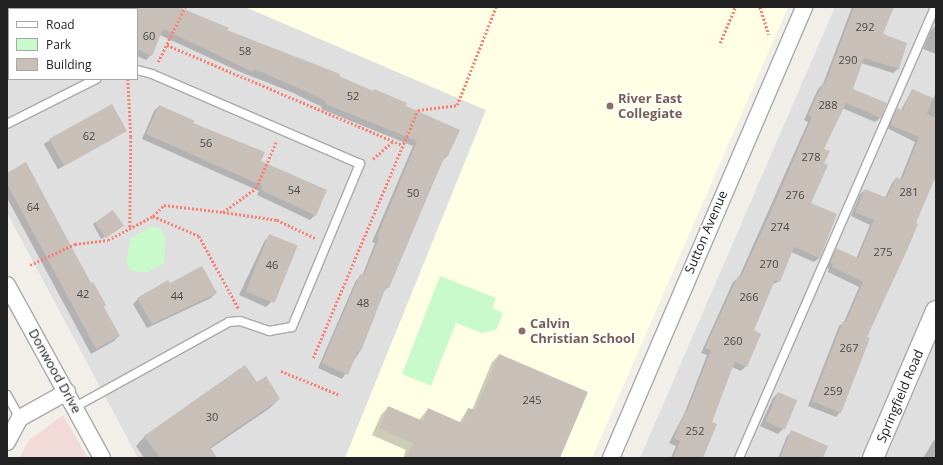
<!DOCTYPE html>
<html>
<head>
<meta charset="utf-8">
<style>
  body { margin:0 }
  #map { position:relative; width:943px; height:465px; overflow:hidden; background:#f2efe9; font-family:"Open Sans",sans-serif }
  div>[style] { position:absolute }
  .residential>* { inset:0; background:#e0dfdf }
  .commercial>* { inset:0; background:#f2dad9 }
  .education>* { inset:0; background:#ffffe5 }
  .park>* { inset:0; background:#c8facc }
  .shadow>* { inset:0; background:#0003; transform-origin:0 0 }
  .building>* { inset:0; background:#c7bfb8; transform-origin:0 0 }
  .path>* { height:2.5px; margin-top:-1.25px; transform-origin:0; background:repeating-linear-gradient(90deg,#fa8072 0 2px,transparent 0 4px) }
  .roads { filter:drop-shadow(1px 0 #a9a9a9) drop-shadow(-1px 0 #a9a9a9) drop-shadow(0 1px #a9a9a9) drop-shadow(0 -1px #a9a9a9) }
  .service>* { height:8px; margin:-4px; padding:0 4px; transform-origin:4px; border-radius:4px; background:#fff }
  .minor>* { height:16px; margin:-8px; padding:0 8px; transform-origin:8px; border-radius:8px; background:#fff }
  .tertiary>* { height:20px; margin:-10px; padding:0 10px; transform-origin:10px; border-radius:10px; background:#fff }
  .dots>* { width:11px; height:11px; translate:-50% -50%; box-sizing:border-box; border:2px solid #fff; border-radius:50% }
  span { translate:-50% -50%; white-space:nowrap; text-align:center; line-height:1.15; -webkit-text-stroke:3px #fff; paint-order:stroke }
  .number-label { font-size:11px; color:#4b4948 }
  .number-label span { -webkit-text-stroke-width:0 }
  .education-label { font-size:13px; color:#785e54; font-weight:700 }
  .left { translate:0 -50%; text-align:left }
  .street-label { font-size:13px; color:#222 }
  .frame { position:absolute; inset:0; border:8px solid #222; pointer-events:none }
  .legend { position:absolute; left:8px; top:8px; width:130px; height:72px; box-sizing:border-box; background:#fff; border:1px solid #a7a7a7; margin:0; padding:5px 7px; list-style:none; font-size:12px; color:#222 }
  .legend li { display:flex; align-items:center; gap:8px; height:20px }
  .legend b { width:20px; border:1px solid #a7a7a7 }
</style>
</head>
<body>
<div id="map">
  <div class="residential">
    <i style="clip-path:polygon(evenodd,7px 7px,246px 7px,486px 110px,345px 458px,138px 458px,7px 213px,7px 7px,9px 9px,137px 9px,137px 79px,9px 79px,9px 9px)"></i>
    <i style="clip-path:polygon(835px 7px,936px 7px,936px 458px,640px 458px)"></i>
  </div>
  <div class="commercial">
    <i style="clip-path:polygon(63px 415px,88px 458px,19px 458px,29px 440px)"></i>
  </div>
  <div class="education">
    <i style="clip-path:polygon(245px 7px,788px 7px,592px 458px,345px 458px,486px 110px)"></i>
  </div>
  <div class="park">
    <i style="clip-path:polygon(151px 227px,160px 228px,165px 237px,164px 263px,148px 272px,131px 271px,126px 261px,131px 238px)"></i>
    <i style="clip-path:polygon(440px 276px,496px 298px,492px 308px,503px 313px,496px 330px,482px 333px,456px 323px,431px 386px,402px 374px)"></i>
  </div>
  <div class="shadow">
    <i style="clip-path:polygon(31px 7px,61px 7px,63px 9px,28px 9px)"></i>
    <i style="clip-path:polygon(135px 7px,177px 7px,226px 31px,404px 107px,448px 155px,443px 160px,388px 287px,383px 292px,360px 351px,342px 379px,318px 368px,356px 280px,362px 276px,375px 243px,372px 242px,413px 146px,321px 109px,322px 107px,291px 92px,238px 71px,160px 35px,151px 55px,146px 60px,137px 56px)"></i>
    <i style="clip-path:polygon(852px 7px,893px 7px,881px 34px,906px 44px,898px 69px,893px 73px,861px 63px,851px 89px,880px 118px,875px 122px,842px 108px,823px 149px,823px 164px,809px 204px,825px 243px,819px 258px,814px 262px,791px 252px,779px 281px,772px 285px,753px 331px,746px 366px,741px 371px,732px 367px,711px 423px,701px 458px,671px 458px,676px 446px,669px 443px,685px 412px,707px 355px,701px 353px,733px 282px,739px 277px,808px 122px,804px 120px,818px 89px,823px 84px)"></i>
    <i style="left:9px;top:19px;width:54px;height:3px;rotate:90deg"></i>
    <i style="clip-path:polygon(936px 25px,936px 54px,923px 49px,931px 30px)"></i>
    <i style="clip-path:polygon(912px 90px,933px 99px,936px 92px,936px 179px,933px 180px,865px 337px,840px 412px,836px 417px,808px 406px,839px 326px,844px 322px,859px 287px,828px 272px,829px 269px,826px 267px,836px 249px,856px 259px,870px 225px,851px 216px,860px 194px,865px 190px,885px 198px,892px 183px,896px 178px,900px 180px,915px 142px,887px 128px,893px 114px,897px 109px,901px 110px)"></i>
    <i style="left:112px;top:106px;width:29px;height:78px;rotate:61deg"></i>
    <i style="clip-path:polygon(159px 106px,192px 124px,315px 215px,310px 220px,257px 195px,259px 191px,142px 139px,154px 111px)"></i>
    <i style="clip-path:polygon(7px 174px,103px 307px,119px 336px,114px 341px,91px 354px,7px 198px)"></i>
    <i style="clip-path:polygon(95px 222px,123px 226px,101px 239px,93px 224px)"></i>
    <i style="clip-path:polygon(270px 236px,271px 302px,266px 307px,239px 295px,265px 240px)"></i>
    <i style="clip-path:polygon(170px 285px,216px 293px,211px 298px,147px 328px,133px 304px,138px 299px)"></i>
    <i style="clip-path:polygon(499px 355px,559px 458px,403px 458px,406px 450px,372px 435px,381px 415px,388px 407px,419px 420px,428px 409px,459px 423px,468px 409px,472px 410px,492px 362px)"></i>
    <i style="clip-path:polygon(778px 393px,796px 401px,783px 429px,778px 434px,760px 426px,773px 398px)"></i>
    <i style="clip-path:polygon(279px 399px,270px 408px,210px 449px,216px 458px,144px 458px,136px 446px,145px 436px)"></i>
    <i style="clip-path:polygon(792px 432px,822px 458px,778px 458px,787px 436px)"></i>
    <i style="clip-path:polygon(934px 440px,936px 441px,936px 458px,923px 458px)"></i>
  </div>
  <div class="building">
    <i style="clip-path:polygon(137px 7px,179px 7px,229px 28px,227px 30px,340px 74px,339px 76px,373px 91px,374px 89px,407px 103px,406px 106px,460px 130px,448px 156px,445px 155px,389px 288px,386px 287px,361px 351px,358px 351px,348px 375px,322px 363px,360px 274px,364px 275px,379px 238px,377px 237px,417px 141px,325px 104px,326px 101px,296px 87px,254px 69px,253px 72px,163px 29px,152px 56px,137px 49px)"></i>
    <i style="clip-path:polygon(854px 7px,894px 7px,883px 34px,907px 43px,899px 69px,864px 58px,853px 89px,887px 103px,881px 118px,846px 103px,824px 149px,830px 151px,824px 163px,828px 165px,811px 203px,837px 214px,820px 258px,794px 247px,780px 282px,775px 280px,754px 330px,761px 334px,747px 367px,735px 361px,712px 422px,717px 424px,703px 458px,673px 458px,680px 441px,674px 438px,685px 411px,687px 411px,711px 350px,705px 348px,738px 276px,741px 277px,777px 198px,812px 117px,808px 115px,823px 83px,825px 84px)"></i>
    <i style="clip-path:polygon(912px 89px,933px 98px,927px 114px,936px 118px,936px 176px,916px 223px,918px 224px,908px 248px,867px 337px,870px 338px,841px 413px,812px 401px,843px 321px,846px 322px,863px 282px,832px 267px,833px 264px,830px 263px,836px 248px,858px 258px,874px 220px,855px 212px,865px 189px,887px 198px,896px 177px,902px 180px,919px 137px,892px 126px,891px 122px,897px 108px,903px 110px)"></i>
    <i style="left:112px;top:104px;width:31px;height:72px;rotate:61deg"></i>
    <i style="clip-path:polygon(159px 105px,195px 121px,193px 123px,265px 152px,261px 161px,327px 190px,316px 216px,261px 190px,263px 186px,146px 134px)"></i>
    <i style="clip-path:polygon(26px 162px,91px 283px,93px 282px,106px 305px,104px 307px,120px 336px,96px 349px,7px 184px,7px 173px)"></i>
    <i style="left:113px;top:210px;width:19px;height:22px;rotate:55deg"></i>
    <i style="left:269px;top:234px;width:31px;height:62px;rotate:22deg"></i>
    <i style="clip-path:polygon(202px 266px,217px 293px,152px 324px,137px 298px,168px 280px,170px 283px)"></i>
    <i style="clip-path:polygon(499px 354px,588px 392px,560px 458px,406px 458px,413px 443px,379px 428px,388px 406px,423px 421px,428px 408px,462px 423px,468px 408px,475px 410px)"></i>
    <i style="clip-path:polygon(245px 365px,257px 382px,266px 376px,280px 399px,210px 447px,217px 458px,160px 458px,144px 436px)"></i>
    <i style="left:778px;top:392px;width:21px;height:32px;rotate:23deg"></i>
    <i style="clip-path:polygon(791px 430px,828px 446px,823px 458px,780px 458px)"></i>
  </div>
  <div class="path">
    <i style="left:760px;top:7px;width:29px;rotate:72deg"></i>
    <i style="left:720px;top:43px;width:39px;rotate:-67deg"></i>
    <i style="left:167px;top:45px;width:256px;rotate:23deg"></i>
    <i style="left:158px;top:62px;width:61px;rotate:-63.9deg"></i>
    <i style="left:128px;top:79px;width:58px;rotate:87deg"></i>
    <i style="left:131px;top:137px;width:91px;rotate:90.6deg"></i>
    <i style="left:373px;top:159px;width:27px;rotate:-42deg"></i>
    <i style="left:223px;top:212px;width:41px;rotate:-36deg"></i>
    <i style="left:256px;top:188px;width:50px;rotate:-66.5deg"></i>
    <i style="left:153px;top:216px;width:16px;rotate:-45deg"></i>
    <i style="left:164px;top:205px;width:59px;rotate:6.8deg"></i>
    <i style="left:223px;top:212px;width:55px;rotate:8.4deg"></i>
    <i style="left:277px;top:220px;width:42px;rotate:25.3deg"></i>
    <i style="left:30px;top:265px;width:50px;rotate:-25deg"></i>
    <i style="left:75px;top:244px;width:33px;rotate:-7deg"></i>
    <i style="left:108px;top:240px;width:51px;rotate:-28.1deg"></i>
    <i style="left:153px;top:216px;width:50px;rotate:23.5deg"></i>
    <i style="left:199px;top:236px;width:83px;rotate:61.3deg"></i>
    <i style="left:313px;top:358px;width:269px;rotate:-67.1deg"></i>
    <i style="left:418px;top:110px;width:39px;rotate:-7deg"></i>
    <i style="left:457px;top:105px;width:105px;rotate:-68.3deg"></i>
    <i style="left:281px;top:371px;width:64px;rotate:22.1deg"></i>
  </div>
  <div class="roads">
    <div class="service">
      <i style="left:7px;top:124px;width:100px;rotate:-26.8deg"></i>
      <i style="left:7px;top:395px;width:26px;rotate:61deg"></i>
      <i style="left:75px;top:407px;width:176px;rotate:-28.9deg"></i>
      <i style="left:229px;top:322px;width:11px;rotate:-5deg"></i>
      <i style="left:240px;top:321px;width:31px;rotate:19deg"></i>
      <i style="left:269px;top:331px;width:23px;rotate:-10deg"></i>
      <i style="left:292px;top:327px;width:177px;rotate:-67.4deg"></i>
      <i style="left:360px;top:164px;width:227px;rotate:-156.6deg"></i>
      <i style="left:152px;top:74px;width:16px;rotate:-165deg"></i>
      <i style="left:739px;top:458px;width:492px;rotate:-66.5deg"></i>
    </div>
    <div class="minor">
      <i style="left:7px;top:285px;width:197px;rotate:61.2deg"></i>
      <i style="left:7px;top:442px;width:27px;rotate:-62deg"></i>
      <i style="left:20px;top:418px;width:54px;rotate:-29deg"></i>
      <i style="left:611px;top:458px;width:491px;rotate:-66.8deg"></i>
    </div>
    <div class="tertiary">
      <i style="left:873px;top:458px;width:160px;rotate:-66.8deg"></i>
    </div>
  </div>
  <div class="dots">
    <i style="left:610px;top:106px;background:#8d6e63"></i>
    <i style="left:522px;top:331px;background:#8d6e63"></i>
  </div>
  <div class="number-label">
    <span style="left:865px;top:27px">292</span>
    <span style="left:149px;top:36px">60</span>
    <span style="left:245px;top:51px">58</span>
    <span style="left:848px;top:60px">290</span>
    <span style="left:353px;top:96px">52</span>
    <span style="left:828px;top:105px">288</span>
    <span style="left:89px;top:136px">62</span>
    <span style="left:206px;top:143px">56</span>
    <span style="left:811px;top:157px">278</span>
    <span style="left:294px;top:190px">54</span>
    <span style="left:909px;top:192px">281</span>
    <span style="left:413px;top:193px">50</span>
    <span style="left:795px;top:195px">276</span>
    <span style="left:33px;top:207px">64</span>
    <span style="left:780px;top:227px">274</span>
    <span style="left:883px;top:252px">275</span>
    <span style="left:769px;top:264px">270</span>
    <span style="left:272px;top:265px">46</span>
    <span style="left:83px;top:294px">42</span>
    <span style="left:177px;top:296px">44</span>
    <span style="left:749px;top:297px">266</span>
    <span style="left:363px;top:303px">48</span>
    <span style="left:733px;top:341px">260</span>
    <span style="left:849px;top:348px">267</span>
    <span style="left:833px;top:391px">259</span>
    <span style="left:532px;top:400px">245</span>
    <span style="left:212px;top:417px">30</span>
    <span style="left:695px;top:431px">252</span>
  </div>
  <div class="education-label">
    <span class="left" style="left:618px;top:106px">River East<br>Collegiate</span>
    <span class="left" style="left:530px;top:331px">Calvin<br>Christian School</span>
  </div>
  <div class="street-label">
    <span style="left:706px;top:232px;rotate:-67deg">Sutton Avenue</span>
    <span style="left:55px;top:371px;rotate:61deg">Donwood Drive</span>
    <span style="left:900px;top:396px;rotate:-67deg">Springfield Road</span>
  </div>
  <div class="frame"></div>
  <ul class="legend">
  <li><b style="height:5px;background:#fff"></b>Road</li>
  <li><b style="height:11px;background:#c8facc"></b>Park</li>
  <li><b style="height:11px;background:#c7bfb8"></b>Building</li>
  </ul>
</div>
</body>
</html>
